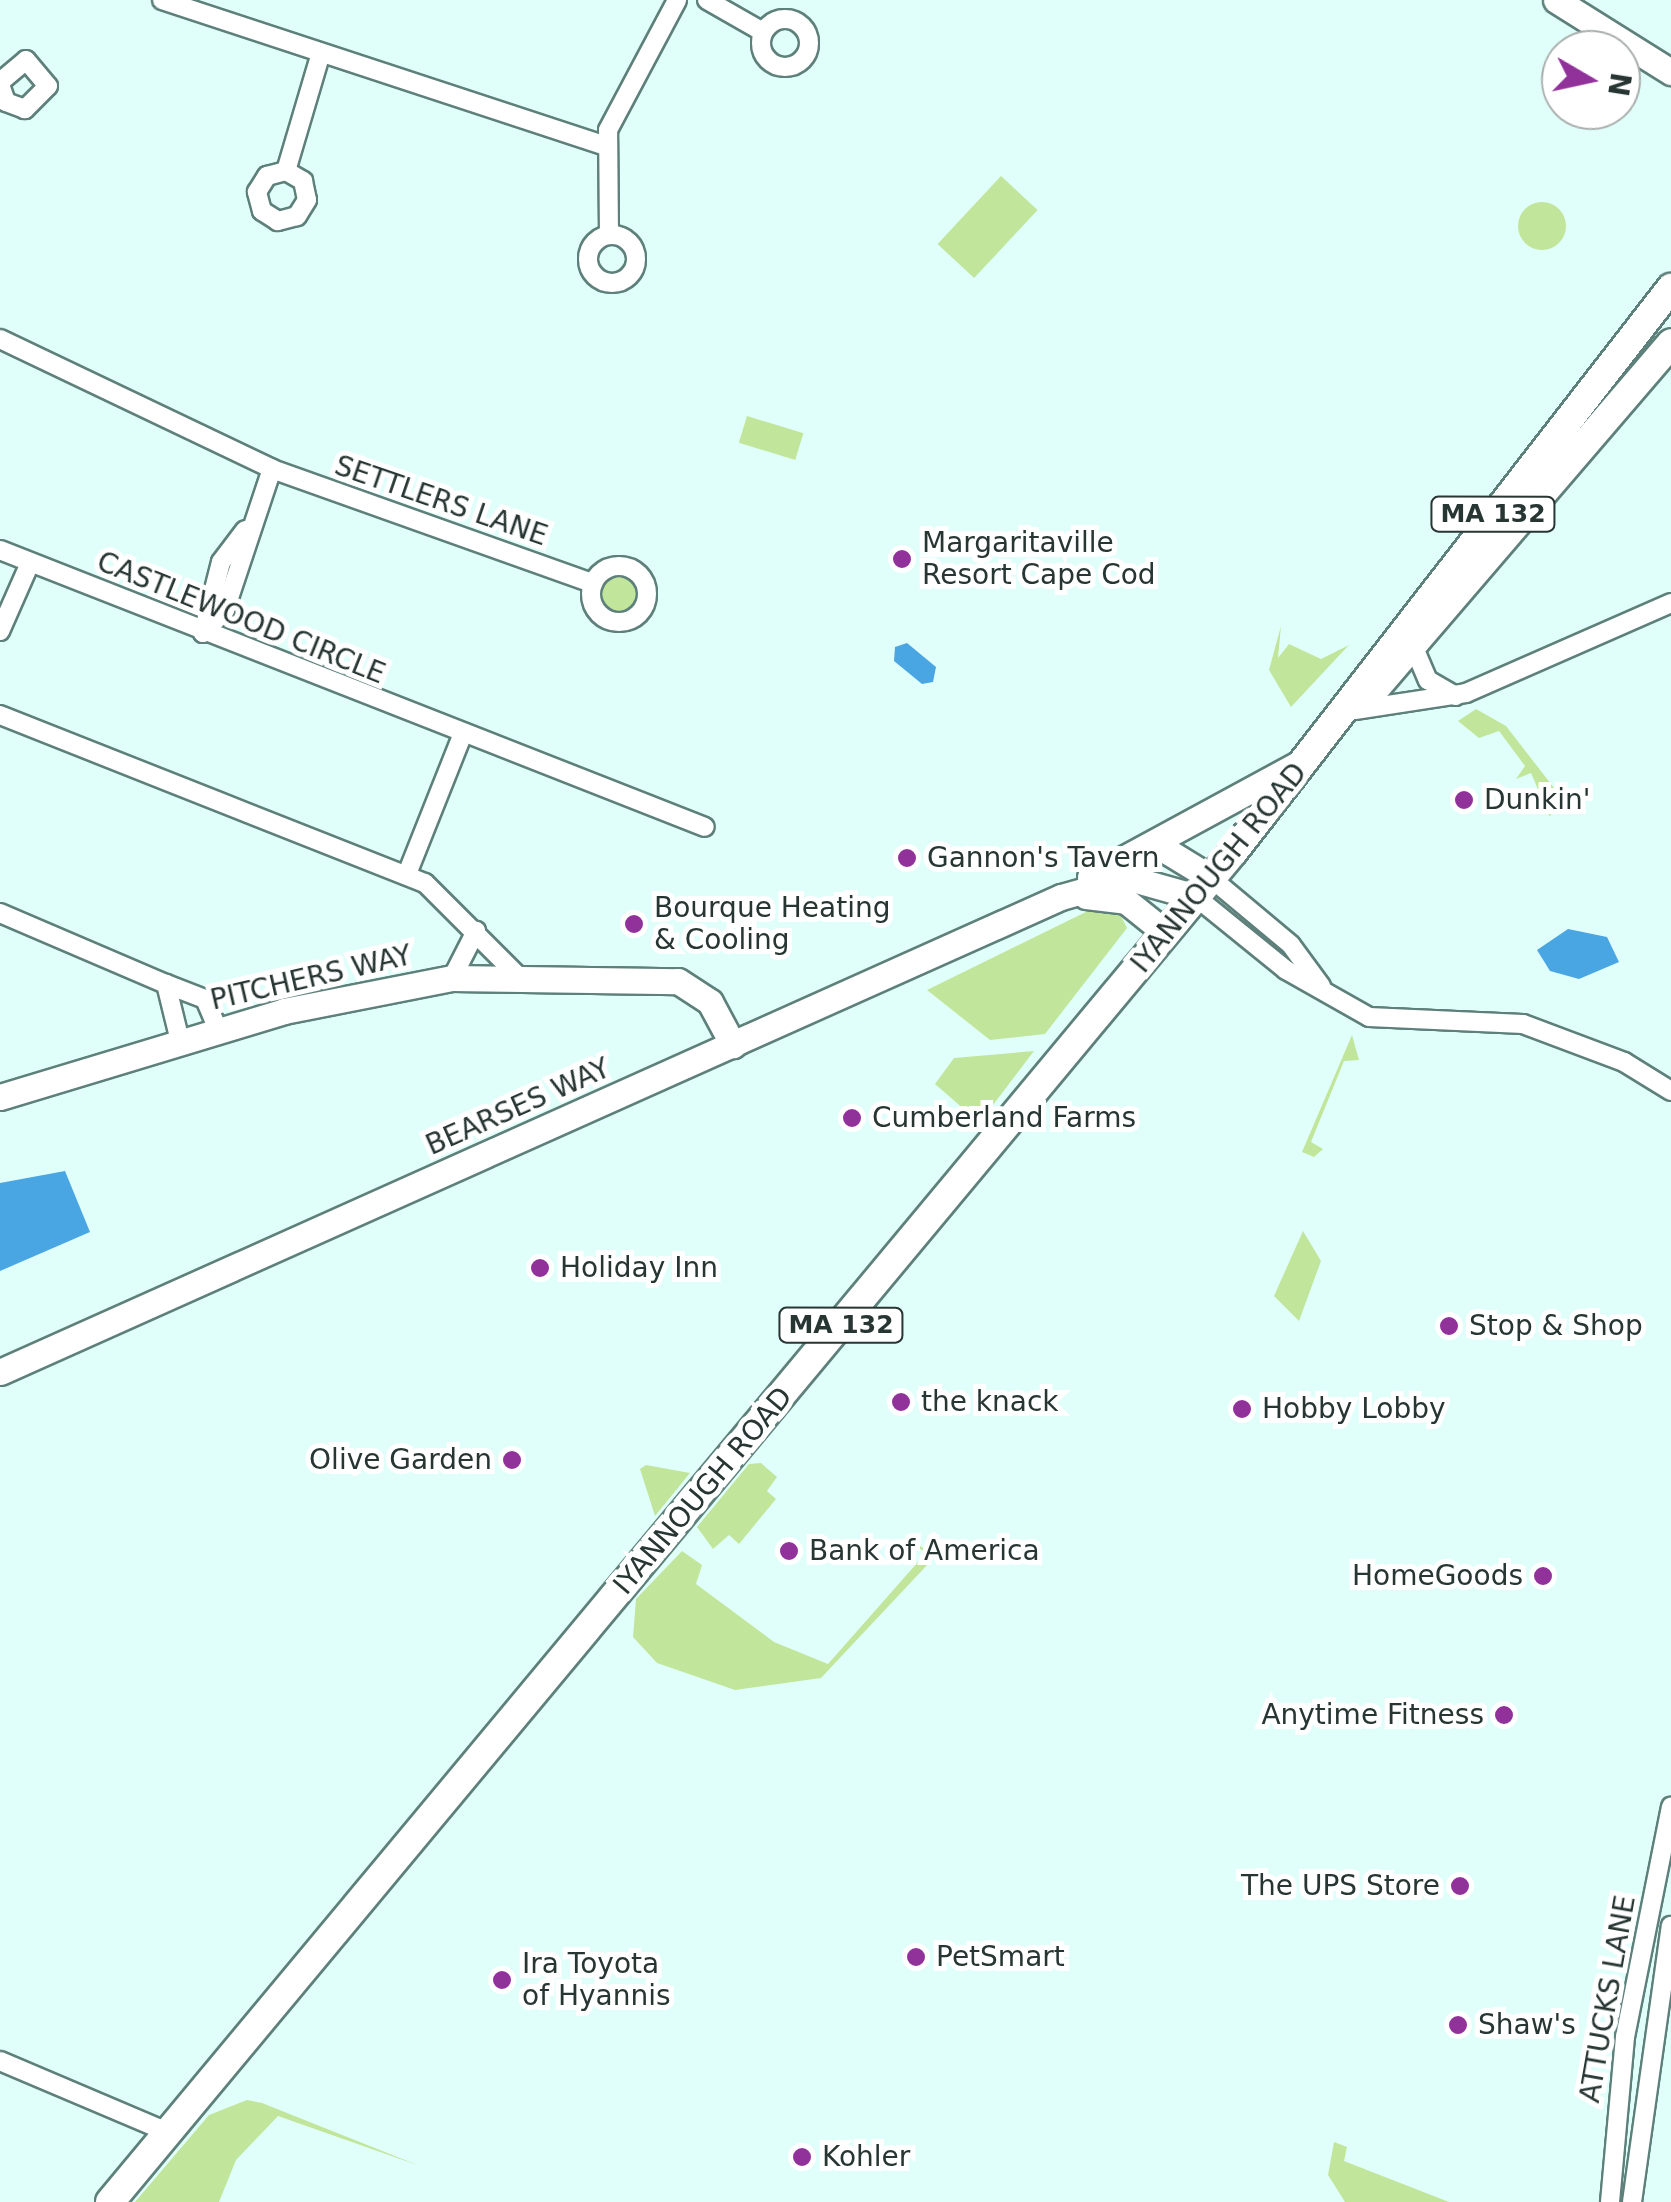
<!DOCTYPE html>
<html>
<head>
<meta charset="utf-8">
<style>
  body { margin:0 }
  #map { position:relative; width:1671px; height:2202px; overflow:hidden; background:#e1fffa; font-family:"DejaVu Sans",sans-serif }
  div>[style] { position:absolute }
  .green>* { inset:0; background:#c1e69b; transform-origin:0 0 }
  .round { border-radius:50% }
  .water>* { inset:0; background:#49a6e3 }
  .roads { filter:drop-shadow(2px 0 #5e807b) drop-shadow(-2px 0 #5e807b) drop-shadow(0 2px #5e807b) drop-shadow(0 -2px #5e807b) }
  .minor>* { height:18px; margin:-9px; padding:0 9px; transform-origin:9px; border-radius:9px; background:#fff }
  .minor>.ring { margin:-9px; padding:0; box-sizing:content-box; background:none; border:18px solid #fff; border-radius:50% }
  .secondary>* { height:25px; margin:-12.5px; padding:0 12.5px; transform-origin:12.5px; border-radius:12.5px; background:#fff }
  .primary>* { height:28px; margin:-14px; padding:0 14px; transform-origin:14px; border-radius:14px; background:#fff }
  .dots>* { width:28px; height:28px; translate:-50% -50%; box-sizing:border-box; border:5px solid #fff; border-radius:50% }
  span { translate:-50% -50%; white-space:nowrap; text-align:center; line-height:1.15; -webkit-text-stroke:10px #fff; paint-order:stroke }
  .shield-label span { padding:2px 8px; background:#fff; border:2px solid; border-radius:8px; -webkit-text-stroke-width:0 }
  .shield-label { font-size:25px; color:#273633; font-weight:700 }
  .street-label { font-size:28px; color:#273633 }
  .poi-label { font-size:28px; color:#273633 }
  .left { translate:0 -50%; text-align:left }
  .right { translate:-100% -50%; text-align:right }
  .north { position:absolute; left:1541px; top:30px; width:100px; height:100px; box-sizing:border-box; background:#fff; border:2px solid #a9afad; border-radius:50%; rotate:99deg; font-size:28px; font-weight:700; line-height:40px; text-align:center; color:#273633 }
  .north::after { content:''; display:block; margin:auto; width:35px; height:45px; background:#91329b; clip-path:polygon(50% 0,100% 100%,50% 72%,0 100%) }
</style>
</head>
<body>
<div id="map">
  <div class="green">
    <i style="left:1001px;top:176px;width:50px;height:93px;rotate:43deg"></i>
    <i class="round" style="left:1518px;top:202px;width:48px;height:48px"></i>
    <i style="left:747px;top:416px;width:59px;height:28px;rotate:17deg"></i>
    <i class="round" style="left:601px;top:577px;width:36px;height:36px"></i>
    <i style="clip-path:polygon(1281px 626px,1278px 658px,1289px 644px,1321px 659px,1349px 645px,1291px 707px,1269px 670px)"></i>
    <i style="clip-path:polygon(1476px 709px,1506px 726px,1558px 793px,1550px 817px,1531px 773px,1516px 779px,1525px 766px,1499px 731px,1479px 738px,1458px 721px)"></i>
    <i style="clip-path:polygon(1092px 909px,1118px 910px,1127px 928px,1045px 1034px,990px 1040px,927px 990px)"></i>
    <i style="clip-path:polygon(1352px 1035px,1359px 1060px,1344px 1061px,1311px 1142px,1323px 1149px,1314px 1157px,1302px 1152px)"></i>
    <i style="clip-path:polygon(1034px 1051px,987px 1113px,966px 1111px,935px 1084px,954px 1058px)"></i>
    <i style="clip-path:polygon(1303px 1231px,1321px 1261px,1299px 1321px,1274px 1296px)"></i>
    <i style="clip-path:polygon(761px 1463px,777px 1477px,767px 1491px,776px 1499px,739px 1544px,729px 1535px,713px 1549px,697px 1527px,749px 1464px)"></i>
    <i style="clip-path:polygon(646px 1465px,690px 1473px,655px 1516px,640px 1469px)"></i>
    <i style="clip-path:polygon(916px 1544px,929px 1551px,930px 1562px,821px 1678px,735px 1690px,657px 1663px,633px 1637px,636px 1599px,682px 1551px,702px 1565px,696px 1584px,774px 1642px,828px 1664px,925px 1554px)"></i>
    <i style="clip-path:polygon(247px 2100px,262px 2103px,420px 2166px,278px 2116px,236px 2160px,219px 2202px,135px 2202px,209px 2115px)"></i>
    <i style="clip-path:polygon(1334px 2142px,1347px 2147px,1344px 2161px,1449px 2202px,1345px 2202px,1328px 2175px)"></i>
  </div>
  <div class="water">
    <i style="clip-path:polygon(907px 643px,936px 667px,933px 682px,922px 684px,894px 661px,895px 647px)"></i>
    <i style="clip-path:polygon(1568px 929px,1607px 937px,1619px 962px,1579px 979px,1550px 971px,1537px 950px)"></i>
    <i style="clip-path:polygon(65px 1171px,90px 1232px,0 1271px,0 1183px)"></i>
  </div>
  <div class="roads">
    <div class="minor">
      <i style="left:162px;top:0;width:466px;rotate:18.2deg"></i>
      <i style="left:707px;top:0;width:64px;rotate:29.7deg"></i>
      <i class="ring" style="left:761px;top:19px;width:30px;height:30px"></i>
      <i style="left:0;top:82px;width:34px;rotate:-40deg"></i>
      <i style="left:26px;top:60px;width:34px;rotate:50deg"></i>
      <i style="left:48px;top:86px;width:33px;rotate:135deg"></i>
      <i style="left:25px;top:109px;width:20px;rotate:-160deg"></i>
      <i style="left:6px;top:102px;width:18px;rotate:-109deg"></i>
      <i style="left:286px;top:171px;width:20px;rotate:30deg"></i>
      <i style="left:303px;top:181px;width:19px;rotate:78deg"></i>
      <i style="left:307px;top:200px;width:19px;rotate:122deg"></i>
      <i style="left:297px;top:216px;width:20px;rotate:165deg"></i>
      <i style="left:278px;top:221px;width:19px;rotate:-148deg"></i>
      <i style="left:262px;top:211px;width:20px;rotate:-105deg"></i>
      <i style="left:257px;top:192px;width:19px;rotate:-58deg"></i>
      <i style="left:267px;top:176px;width:20px;rotate:-15deg"></i>
      <i style="left:286px;top:171px;width:123px;rotate:-73.5deg"></i>
      <i style="left:609px;top:235px;width:105px;rotate:-90.5deg"></i>
      <i style="left:608px;top:130px;width:147px;rotate:-62deg"></i>
      <i class="ring" style="left:588px;top:235px;width:30px;height:30px"></i>
      <i style="left:0;top:339px;width:301px;rotate:25.5deg"></i>
      <i style="left:272px;top:469px;width:341px;rotate:19.6deg"></i>
      <i style="left:0;top:550px;width:757px;rotate:21.45deg"></i>
      <i class="ring" style="left:591px;top:566px;width:38px;height:38px"></i>
      <i style="left:0;top:631px;width:74px;rotate:-66.2deg"></i>
      <i style="left:203px;top:633px;width:32px;rotate:-46deg"></i>
      <i style="left:225px;top:610px;width:149px;rotate:-71.6deg"></i>
      <i style="left:203px;top:633px;width:73px;rotate:-75.8deg"></i>
      <i style="left:221px;top:562px;width:40px;rotate:-53deg"></i>
      <i style="left:1415px;top:650px;width:33px;rotate:67deg"></i>
      <i style="left:1428px;top:680px;width:32px;rotate:30deg"></i>
      <i style="left:1355px;top:710px;width:112px;rotate:-8.7deg"></i>
      <i style="left:1466px;top:693px;width:224px;rotate:-23.7deg"></i>
      <i style="left:0;top:715px;width:457px;rotate:21.6deg"></i>
      <i style="left:425px;top:883px;width:130px;rotate:45deg"></i>
      <i style="left:407px;top:874px;width:149px;rotate:-68.3deg"></i>
      <i style="left:1211px;top:878px;width:104px;rotate:39.9deg"></i>
      <i style="left:1291px;top:945px;width:51px;rotate:53.8deg"></i>
      <i style="left:1196px;top:897px;width:116px;rotate:39deg"></i>
      <i style="left:1286px;top:970px;width:95px;rotate:29.5deg"></i>
      <i style="left:1369px;top:1017px;width:154px;rotate:2.6deg"></i>
      <i style="left:1523px;top:1024px;width:108px;rotate:20.6deg"></i>
      <i style="left:1624px;top:1062px;width:55px;rotate:31.7deg"></i>
      <i style="left:0;top:913px;width:181px;rotate:23.2deg"></i>
      <i style="left:452px;top:978px;width:53px;rotate:-62.9deg"></i>
      <i style="left:180px;top:1041px;width:59px;rotate:-103.8deg"></i>
      <i style="left:166px;top:984px;width:42px;rotate:21deg"></i>
      <i style="left:205px;top:999px;width:34px;rotate:67deg"></i>
      <i style="left:0;top:2061px;width:185px;rotate:23deg"></i>
      <i style="left:1610px;top:2202px;width:166px;rotate:-84.8deg"></i>
      <i style="left:1625px;top:2037px;width:235px;rotate:-78.7deg"></i>
      <i style="left:1632px;top:2202px;width:279px;rotate:-82deg"></i>
    </div>
    <div class="secondary">
      <i style="left:1556px;top:0;width:136px;rotate:32.1deg"></i>
      <i style="left:1157px;top:845px;width:63px;rotate:31.4deg"></i>
      <i style="left:1090px;top:877px;width:239px;rotate:-28.5deg"></i>
      <i style="left:1086px;top:896px;width:40px;rotate:7.1deg"></i>
      <i style="left:1126px;top:901px;width:51px;rotate:38.7deg"></i>
      <i style="left:0;top:1097px;width:297px;rotate:-16.8deg"></i>
      <i style="left:284px;top:1011px;width:171px;rotate:-11.1deg"></i>
      <i style="left:452px;top:978px;width:226px;rotate:0.8deg"></i>
      <i style="left:678px;top:981px;width:38px;rotate:33deg"></i>
      <i style="left:710px;top:1002px;width:49px;rotate:61.9deg"></i>
      <i style="left:0;top:1372px;width:1162px;rotate:-24.12deg"></i>
      <i style="left:1061px;top:897px;width:71px;rotate:-15.6deg"></i>
      <i style="left:1129px;top:878px;width:70px;rotate:15.8deg"></i>
    </div>
    <div class="primary">
      <i style="left:1368px;top:697px;width:466px;rotate:-49.4deg"></i>
      <i style="left:110px;top:2202px;width:1757px;rotate:-50.24deg"></i>
      <i style="left:1234px;top:851px;width:713px;rotate:-52.18deg"></i>
    </div>
  </div>
  <div class="dots">
    <i style="left:902px;top:559px;background:#91329b"></i>
    <i style="left:1464px;top:800px;background:#91329b"></i>
    <i style="left:907px;top:858px;background:#91329b"></i>
    <i style="left:634px;top:924px;background:#91329b"></i>
    <i style="left:852px;top:1118px;background:#91329b"></i>
    <i style="left:540px;top:1268px;background:#91329b"></i>
    <i style="left:1449px;top:1326px;background:#91329b"></i>
    <i style="left:901px;top:1402px;background:#91329b"></i>
    <i style="left:1242px;top:1409px;background:#91329b"></i>
    <i style="left:512px;top:1460px;background:#91329b"></i>
    <i style="left:789px;top:1551px;background:#91329b"></i>
    <i style="left:1543px;top:1576px;background:#91329b"></i>
    <i style="left:1504px;top:1715px;background:#91329b"></i>
    <i style="left:1460px;top:1886px;background:#91329b"></i>
    <i style="left:916px;top:1957px;background:#91329b"></i>
    <i style="left:502px;top:1980px;background:#91329b"></i>
    <i style="left:1458px;top:2025px;background:#91329b"></i>
    <i style="left:802px;top:2157px;background:#91329b"></i>
  </div>
  <div class="shield-label">
    <span style="left:1493px;top:514px">MA 132</span>
    <span style="left:841px;top:1325px">MA 132</span>
  </div>
  <div class="street-label">
    <span style="left:441px;top:501px;rotate:19deg">SETTLERS LANE</span>
    <span style="left:241px;top:618px;rotate:22deg">CASTLEWOOD CIRCLE</span>
    <span style="left:1219px;top:868px;rotate:-51deg">IYANNOUGH ROAD</span>
    <span style="left:311px;top:978px;rotate:-13deg">PITCHERS WAY</span>
    <span style="left:518px;top:1107px;rotate:-24deg">BEARSES WAY</span>
    <span style="left:703px;top:1491px;rotate:-50deg">IYANNOUGH ROAD</span>
    <span style="left:1608px;top:1999px;rotate:-80deg">ATTUCKS LANE</span>
  </div>
  <div class="poi-label">
    <span class="left" style="left:922px;top:559px">Margaritaville<br>Resort Cape Cod</span>
    <span class="left" style="left:1484px;top:800px">Dunkin'</span>
    <span class="left" style="left:927px;top:858px">Gannon's Tavern</span>
    <span class="left" style="left:654px;top:924px">Bourque Heating<br>&amp; Cooling</span>
    <span class="left" style="left:872px;top:1118px">Cumberland Farms</span>
    <span class="left" style="left:560px;top:1268px">Holiday Inn</span>
    <span class="left" style="left:1469px;top:1326px">Stop &amp; Shop</span>
    <span class="left" style="left:921px;top:1402px">the knack</span>
    <span class="left" style="left:1262px;top:1409px">Hobby Lobby</span>
    <span class="right" style="left:492px;top:1460px">Olive Garden</span>
    <span class="left" style="left:809px;top:1551px">Bank of America</span>
    <span class="right" style="left:1523px;top:1576px">HomeGoods</span>
    <span class="right" style="left:1484px;top:1715px">Anytime Fitness</span>
    <span class="right" style="left:1440px;top:1886px">The UPS Store</span>
    <span class="left" style="left:936px;top:1957px">PetSmart</span>
    <span class="left" style="left:522px;top:1980px">Ira Toyota<br>of Hyannis</span>
    <span class="left" style="left:1478px;top:2025px">Shaw's</span>
    <span class="left" style="left:822px;top:2157px">Kohler</span>
  </div>
  <div class="north">N</div>
</div>
</body>
</html>
